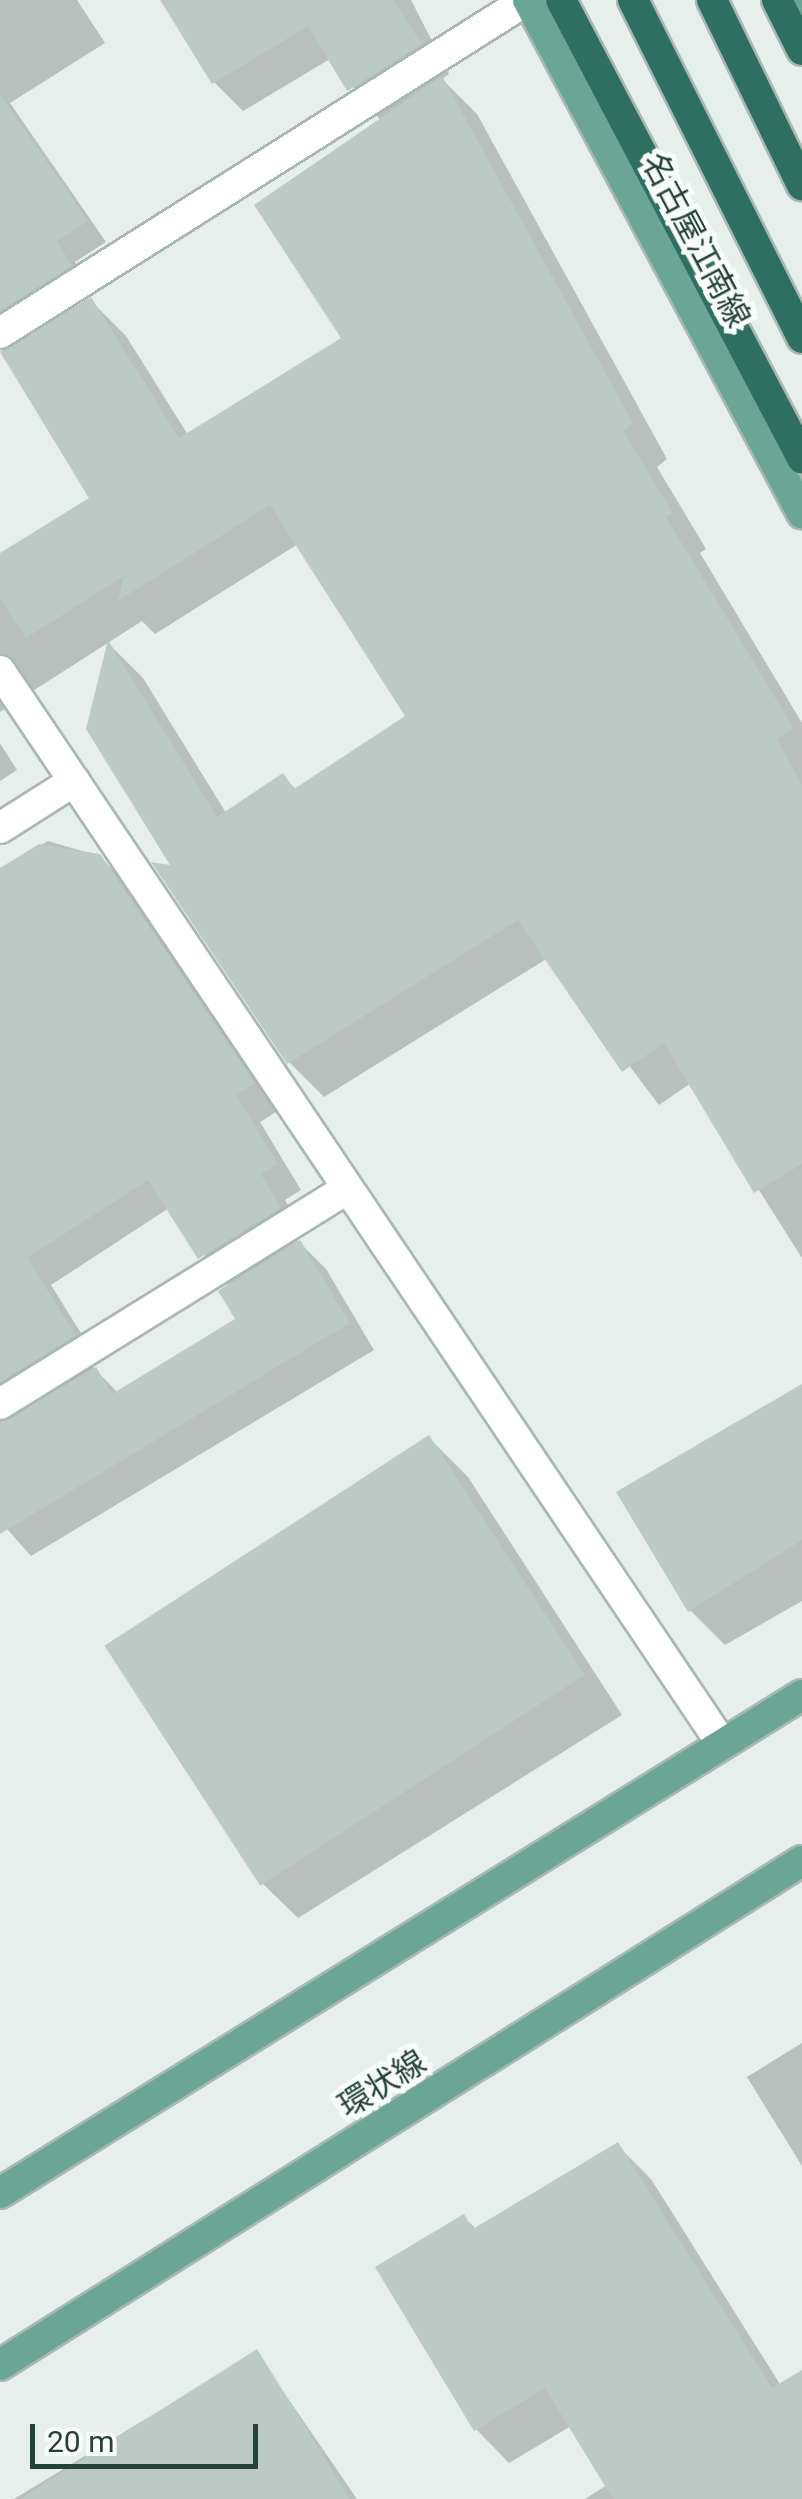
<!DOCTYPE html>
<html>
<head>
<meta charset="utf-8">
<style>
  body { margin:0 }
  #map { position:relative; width:802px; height:2499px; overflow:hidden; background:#e6efeb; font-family:Roboto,"Noto Sans JP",sans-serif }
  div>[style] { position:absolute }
  .shadow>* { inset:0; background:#0003 }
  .building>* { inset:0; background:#bbcac4; transform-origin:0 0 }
  .roads { filter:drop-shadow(2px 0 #a8b8b2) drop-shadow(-2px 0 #a8b8b2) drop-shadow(0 2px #a8b8b2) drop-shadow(0 -2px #a8b8b2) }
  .street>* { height:30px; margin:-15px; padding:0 15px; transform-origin:15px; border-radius:15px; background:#fff }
  .primary>* { height:30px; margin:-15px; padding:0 15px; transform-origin:15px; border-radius:15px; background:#6aa596 }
  .highway>* { height:30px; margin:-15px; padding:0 15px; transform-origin:15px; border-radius:15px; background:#2f6f62 }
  span { translate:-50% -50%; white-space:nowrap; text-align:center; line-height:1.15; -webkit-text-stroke:10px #f7fbf9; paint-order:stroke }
  .street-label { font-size:32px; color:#24423a }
  .scale { position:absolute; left:30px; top:2424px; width:228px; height:45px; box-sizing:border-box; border:5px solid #24423a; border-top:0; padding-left:12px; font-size:30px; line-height:35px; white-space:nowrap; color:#24423a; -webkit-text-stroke:8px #f7fbf9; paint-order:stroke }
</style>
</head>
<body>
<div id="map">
  <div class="shadow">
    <i style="clip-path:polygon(0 0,77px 0,105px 43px,10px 103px,106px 242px,75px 262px,90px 287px,0 341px)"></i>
    <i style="clip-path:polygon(199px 0,411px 0,449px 74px,442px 79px,477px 114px,667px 459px,657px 467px,706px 549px,700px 553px,802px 723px,802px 1258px,691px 1083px,659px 1105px,548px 958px,324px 1097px,289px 1062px,175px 869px,110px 645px,143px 678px,226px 813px,283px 777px,297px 790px,409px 717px,298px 544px,155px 634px,142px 621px,0 712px,0 556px,93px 498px,91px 301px,126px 336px,188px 435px,344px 339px,381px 121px,330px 59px,243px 111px,214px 82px)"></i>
    <i style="clip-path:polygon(0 743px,17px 770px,0 781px)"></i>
    <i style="clip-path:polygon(evenodd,48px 841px,99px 856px,126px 883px,279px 1110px,260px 1122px,301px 1190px,285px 1200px,305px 1234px,296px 1239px,326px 1269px,374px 1350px,31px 1556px,0 1521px,0 870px,48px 841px,169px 1208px,229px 1287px,239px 1320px,118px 1393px,92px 1366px,99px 1362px,51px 1285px,169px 1208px)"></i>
    <i style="clip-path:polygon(802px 1387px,802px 1601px,725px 1645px,690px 1610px)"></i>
    <i style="clip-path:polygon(429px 1438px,468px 1477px,622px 1715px,298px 1918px,259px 1880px)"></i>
    <i style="clip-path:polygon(802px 2043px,802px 2166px,747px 2077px)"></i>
    <i style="clip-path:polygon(618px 2146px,651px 2179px,783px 2389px,802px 2380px,802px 2499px,585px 2499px,607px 2485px,571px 2426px,509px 2463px,476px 2429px,464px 2217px,477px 2230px)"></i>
    <i style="clip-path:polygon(256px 2352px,357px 2499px,14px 2499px)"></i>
  </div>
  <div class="building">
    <i style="clip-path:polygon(160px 0,393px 0,422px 44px,347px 91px,308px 26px,212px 84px)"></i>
    <i style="clip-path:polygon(442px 76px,633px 423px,623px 431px,673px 513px,666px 517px,794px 729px,777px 739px,802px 785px,802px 1164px,754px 1193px,664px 1043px,622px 1072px,518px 920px,287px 1064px,151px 862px,170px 865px,86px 729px,108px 640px,217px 817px,283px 773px,294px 789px,405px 716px,270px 505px,118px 601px,124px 576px,26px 638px,0 598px,0 553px,89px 498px,0 352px,91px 297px,179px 438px,341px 338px,254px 205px)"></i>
    <i style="clip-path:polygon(0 94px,88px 221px,57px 241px,72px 266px,0 311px)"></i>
    <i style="clip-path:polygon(39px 844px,100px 854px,255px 1083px,236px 1095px,278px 1164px,261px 1174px,281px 1208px,198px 1259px,148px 1180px,27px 1258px,76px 1335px,0 1382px,0 868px)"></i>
    <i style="clip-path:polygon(300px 1240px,350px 1323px,0 1534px,0 1423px,96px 1367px,112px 1394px,235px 1319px,218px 1291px)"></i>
    <i style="clip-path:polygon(802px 1384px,802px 1540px,688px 1612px,616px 1492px)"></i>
    <i style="left:429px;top:1435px;width:286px;height:387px;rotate:57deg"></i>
    <i style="clip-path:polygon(618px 2142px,772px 2388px,802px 2370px,802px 2499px,613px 2499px,545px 2388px,474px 2431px,375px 2267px,464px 2214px,473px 2229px)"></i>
    <i style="clip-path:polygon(257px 2349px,350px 2499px,20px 2499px)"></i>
  </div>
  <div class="roads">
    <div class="street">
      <i style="left:0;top:333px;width:623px;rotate:-32.29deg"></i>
      <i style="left:0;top:671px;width:1293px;rotate:56.06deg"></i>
      <i style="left:0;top:828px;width:88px;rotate:-32.4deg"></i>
      <i style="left:0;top:1404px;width:404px;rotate:-31.8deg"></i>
    </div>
    <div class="primary">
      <i style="left:528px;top:0;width:582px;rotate:61.89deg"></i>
      <i style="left:800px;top:0;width:4px;rotate:63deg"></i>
      <i style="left:0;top:2193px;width:944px;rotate:-31.84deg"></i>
      <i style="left:0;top:2365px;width:947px;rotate:-32.15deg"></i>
    </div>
    <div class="highway">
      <i style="left:561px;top:0;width:518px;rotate:62.25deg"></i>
      <i style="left:633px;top:0;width:378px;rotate:63.4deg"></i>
      <i style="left:712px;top:0;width:206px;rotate:64.1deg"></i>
      <i style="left:777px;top:0;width:56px;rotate:63.4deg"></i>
    </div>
  </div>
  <div class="street-label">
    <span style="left:696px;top:240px;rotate:62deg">名古屋江南線</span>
    <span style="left:382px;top:2084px;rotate:-32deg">環状線</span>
  </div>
  <div class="scale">20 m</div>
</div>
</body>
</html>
